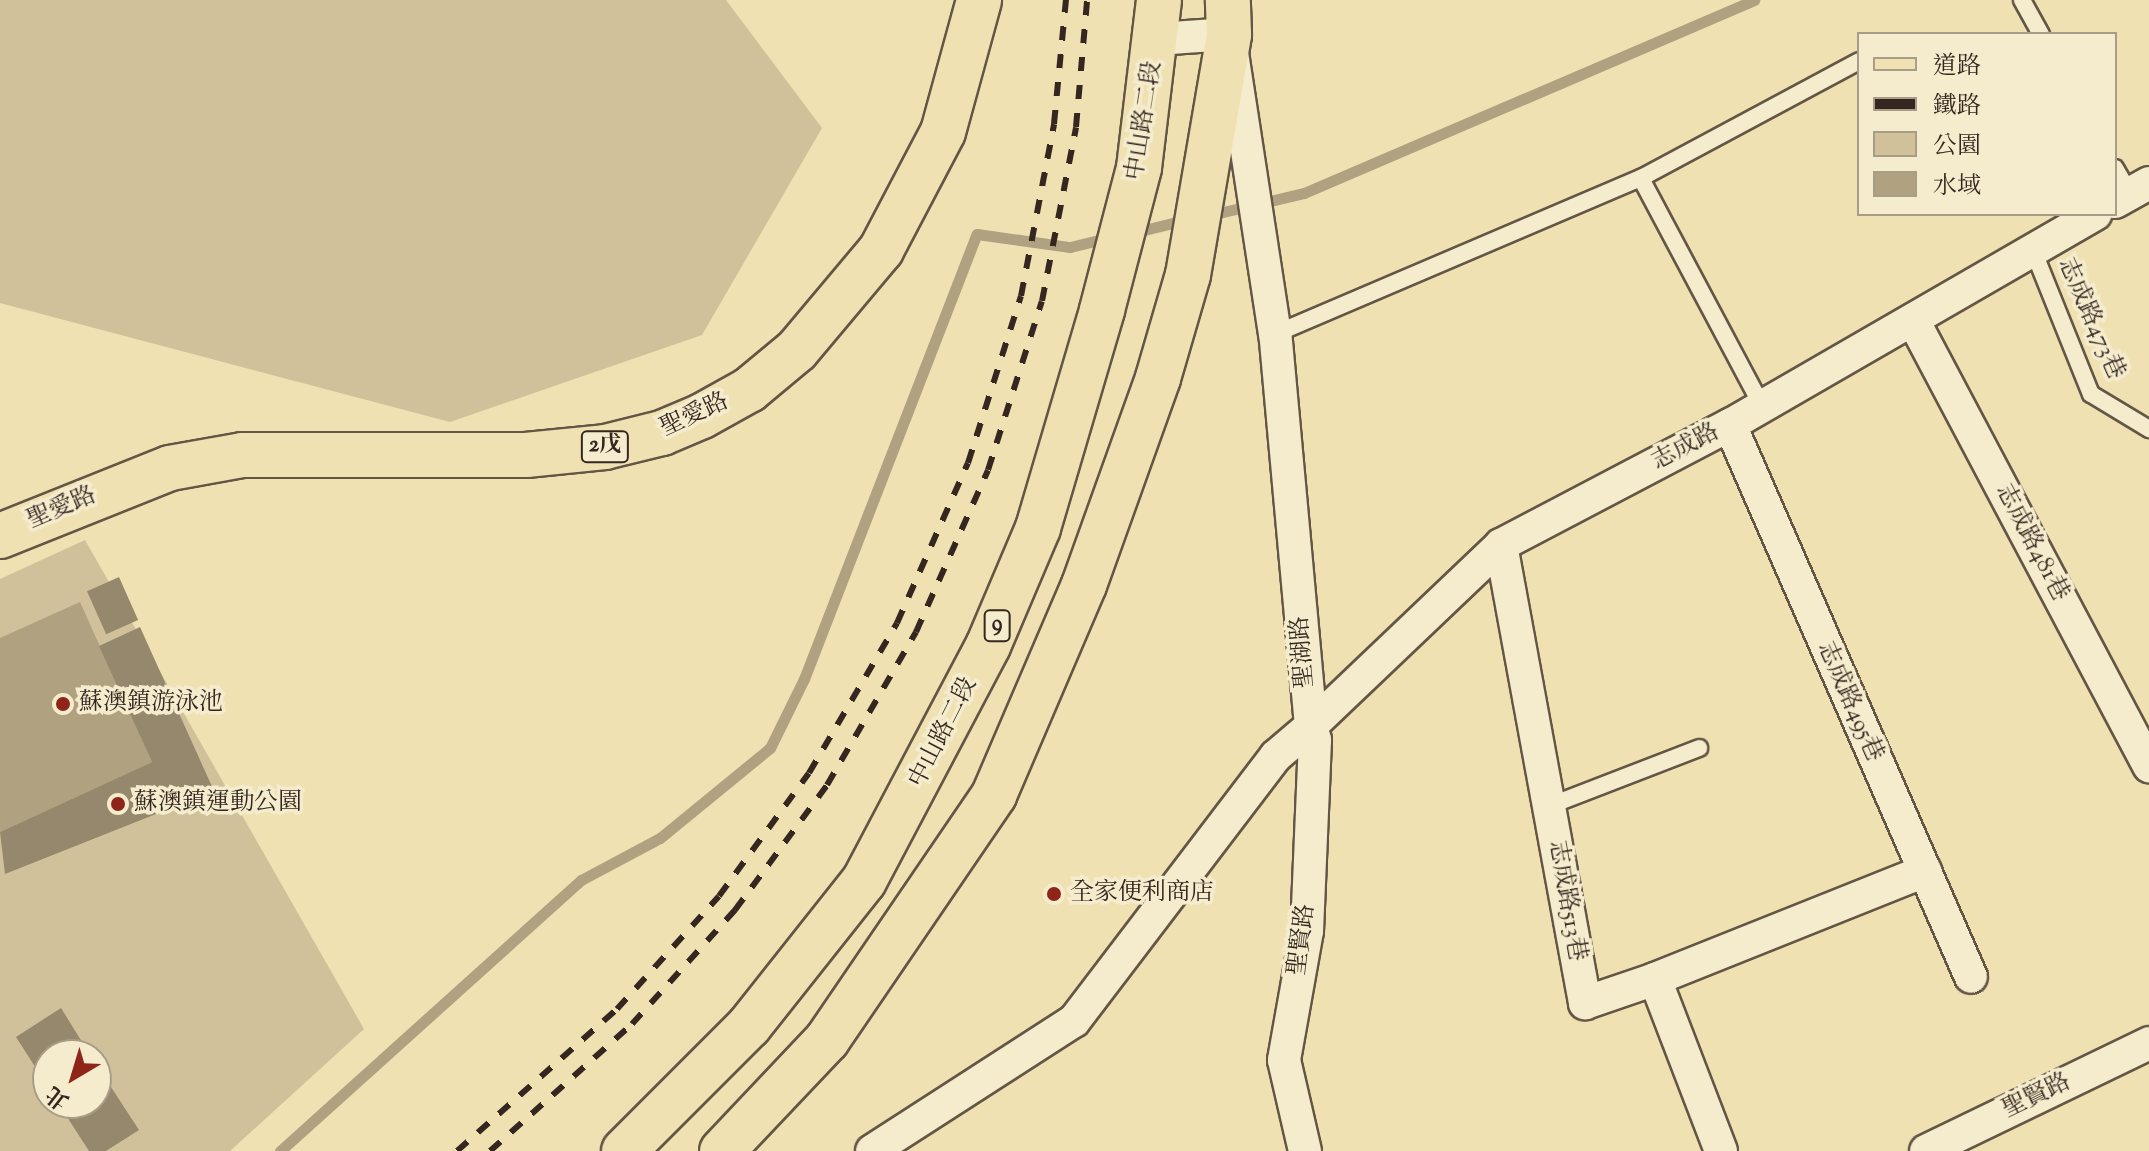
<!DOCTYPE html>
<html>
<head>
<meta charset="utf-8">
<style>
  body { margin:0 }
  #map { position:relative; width:2149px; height:1151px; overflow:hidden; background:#f0e1b3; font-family:"Sorts Mill Goudy","Noto Serif TC",serif }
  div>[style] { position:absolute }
  .green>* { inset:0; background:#d0c19a }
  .water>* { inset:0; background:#b0a281 }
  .stream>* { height:11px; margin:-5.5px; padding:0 5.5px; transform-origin:5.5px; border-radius:5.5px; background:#b0a281 }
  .building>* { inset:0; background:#96886c; transform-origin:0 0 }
  .roads { filter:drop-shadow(2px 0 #645645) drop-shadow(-2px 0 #645645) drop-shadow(0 2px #645645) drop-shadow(0 -2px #645645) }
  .service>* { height:16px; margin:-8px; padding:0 8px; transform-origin:8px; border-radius:8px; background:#f5ecce }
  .minor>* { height:32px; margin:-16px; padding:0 16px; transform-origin:16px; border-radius:16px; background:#f5ecce }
  .primary>* { height:44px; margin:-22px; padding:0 22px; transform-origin:22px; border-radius:22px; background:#f0e1b3 }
  .rail>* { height:6px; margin-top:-3px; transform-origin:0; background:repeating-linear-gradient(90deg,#352720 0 14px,transparent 0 28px) }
  .dots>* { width:22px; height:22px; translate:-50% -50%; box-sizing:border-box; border:4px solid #f5ecce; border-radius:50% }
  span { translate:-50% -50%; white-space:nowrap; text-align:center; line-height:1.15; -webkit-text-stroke:7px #f5ecce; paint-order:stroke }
  .shield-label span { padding:2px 6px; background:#f5ecce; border:2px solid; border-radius:6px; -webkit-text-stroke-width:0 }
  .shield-label { font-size:22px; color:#352720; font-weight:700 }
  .street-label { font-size:24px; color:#352720 }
  .poi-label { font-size:24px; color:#352720 }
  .left { translate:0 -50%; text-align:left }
  .legend { position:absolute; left:1857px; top:32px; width:260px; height:184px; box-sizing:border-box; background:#f5ecce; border:2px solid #a89d88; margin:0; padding:10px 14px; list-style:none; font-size:24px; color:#352720 }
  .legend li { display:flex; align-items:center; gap:16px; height:40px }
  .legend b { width:40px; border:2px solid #a89d88 }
  .north { position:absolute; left:32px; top:1039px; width:80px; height:80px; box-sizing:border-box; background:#f5ecce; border:2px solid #a89d88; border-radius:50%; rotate:218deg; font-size:22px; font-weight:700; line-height:32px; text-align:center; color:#352720 }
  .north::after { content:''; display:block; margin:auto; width:28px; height:36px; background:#8f2418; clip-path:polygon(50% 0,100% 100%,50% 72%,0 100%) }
</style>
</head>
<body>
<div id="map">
  <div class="green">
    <i style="clip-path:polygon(0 0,726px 0,822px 128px,702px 335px,450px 422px,0 303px)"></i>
    <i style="clip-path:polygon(evenodd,85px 540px,364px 1029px,230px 1151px,0 1151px,0 579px,85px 540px,48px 1055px,96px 1055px,96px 1103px,48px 1103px,48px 1055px)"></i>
  </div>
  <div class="water">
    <i style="clip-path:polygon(80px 602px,152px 762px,0 832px,0 638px)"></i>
  </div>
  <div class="stream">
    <i style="left:1206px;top:216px;width:101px;rotate:-13.2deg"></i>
    <i style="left:1304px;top:193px;width:490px;rotate:-23.2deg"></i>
    <i style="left:1132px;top:233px;width:59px;rotate:-13.8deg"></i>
    <i style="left:280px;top:1151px;width:405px;rotate:-42deg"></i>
    <i style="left:581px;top:880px;width:89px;rotate:-28deg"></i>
    <i style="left:660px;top:838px;width:142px;rotate:-39.3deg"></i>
    <i style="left:770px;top:748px;width:77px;rotate:-63.8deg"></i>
    <i style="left:804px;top:679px;width:477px;rotate:-68.8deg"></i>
    <i style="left:977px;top:234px;width:94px;rotate:8deg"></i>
    <i style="left:1070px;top:247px;width:42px;rotate:-13.7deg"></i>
  </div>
  <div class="building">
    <i style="left:119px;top:577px;width:47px;height:35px;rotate:66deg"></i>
    <i style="clip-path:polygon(140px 627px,214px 791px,5px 874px,0 832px,152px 762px,99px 646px)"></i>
    <i style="clip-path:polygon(61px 1008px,90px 1055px,48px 1055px,48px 1087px,16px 1037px)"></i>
    <i style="clip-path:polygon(96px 1064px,139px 1130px,106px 1151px,89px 1151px,58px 1103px,96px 1103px)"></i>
  </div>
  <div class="roads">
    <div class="service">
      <i style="left:2022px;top:0;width:39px;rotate:61deg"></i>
      <i style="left:2115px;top:168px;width:30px;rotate:60deg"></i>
      <i style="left:2033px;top:250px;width:155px;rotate:68.1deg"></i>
      <i style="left:2091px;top:394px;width:68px;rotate:31.1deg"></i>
      <i style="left:1275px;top:334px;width:398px;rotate:-23.1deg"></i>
      <i style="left:1762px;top:406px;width:258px;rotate:-118deg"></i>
      <i style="left:1641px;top:178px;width:247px;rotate:-28.2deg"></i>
      <i style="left:1549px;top:806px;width:161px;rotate:-21.1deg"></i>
    </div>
    <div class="minor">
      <i style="left:2115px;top:202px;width:39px;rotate:-29deg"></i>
      <i style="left:1913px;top:320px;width:505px;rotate:62.11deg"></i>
      <i style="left:1730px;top:425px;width:602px;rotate:66.41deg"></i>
      <i style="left:1501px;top:545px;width:466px;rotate:79.6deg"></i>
      <i style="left:1585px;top:1003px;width:74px;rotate:-18.9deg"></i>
      <i style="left:1655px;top:979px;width:184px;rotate:69deg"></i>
      <i style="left:1655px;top:979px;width:291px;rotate:-21.8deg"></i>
      <i style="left:872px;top:1151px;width:240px;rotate:-32.8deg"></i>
      <i style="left:1074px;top:1021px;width:333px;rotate:-52.7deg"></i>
      <i style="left:1276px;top:756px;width:46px;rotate:-40.6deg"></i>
      <i style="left:1311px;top:726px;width:394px;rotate:-95.2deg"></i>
      <i style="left:1275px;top:334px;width:304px;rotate:-98.7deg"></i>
      <i style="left:1229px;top:34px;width:71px;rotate:176deg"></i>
      <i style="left:1305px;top:1151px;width:93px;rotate:-103deg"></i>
      <i style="left:1284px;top:1060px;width:131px;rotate:-79.9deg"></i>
      <i style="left:1307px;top:931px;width:191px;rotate:-87.6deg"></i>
      <i style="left:1315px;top:740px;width:15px;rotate:-106deg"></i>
      <i style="left:1311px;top:726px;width:262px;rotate:-43.6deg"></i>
      <i style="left:1501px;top:545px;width:259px;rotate:-27.7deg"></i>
      <i style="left:1730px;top:425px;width:422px;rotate:-30deg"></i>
      <i style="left:1926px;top:1151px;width:248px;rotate:-25.8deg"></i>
    </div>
    <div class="primary">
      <i style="left:0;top:536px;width:183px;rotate:-21.8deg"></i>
      <i style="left:170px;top:468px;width:73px;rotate:-10.2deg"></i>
      <i style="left:242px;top:455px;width:284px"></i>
      <i style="left:526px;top:455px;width:79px;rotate:-5.8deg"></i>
      <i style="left:605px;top:447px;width:59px;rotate:-13.8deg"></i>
      <i style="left:662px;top:433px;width:43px;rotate:-23deg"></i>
      <i style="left:702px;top:416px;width:54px;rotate:-29deg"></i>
      <i style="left:749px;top:390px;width:62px;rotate:-39.8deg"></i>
      <i style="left:797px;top:350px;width:131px;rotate:-50deg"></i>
      <i style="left:881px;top:250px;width:133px;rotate:-62.3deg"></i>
      <i style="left:943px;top:132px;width:137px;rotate:-74.7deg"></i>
      <i style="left:624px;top:1151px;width:177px;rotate:-45deg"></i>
      <i style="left:749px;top:1026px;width:185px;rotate:-51.6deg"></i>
      <i style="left:864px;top:881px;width:266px;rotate:-62.2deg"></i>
      <i style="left:988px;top:646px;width:128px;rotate:-67deg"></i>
      <i style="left:1038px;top:528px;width:227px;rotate:-73.6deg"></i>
      <i style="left:1102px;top:310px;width:147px;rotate:-75.4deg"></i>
      <i style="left:1139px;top:168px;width:169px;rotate:-83.2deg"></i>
      <i style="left:722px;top:1151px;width:153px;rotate:-46.6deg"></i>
      <i style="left:827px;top:1040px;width:297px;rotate:-55.7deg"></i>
      <i style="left:994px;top:795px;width:228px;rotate:-66.8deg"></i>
      <i style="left:1084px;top:585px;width:220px;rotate:-70.3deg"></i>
      <i style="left:1158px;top:378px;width:107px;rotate:-73.8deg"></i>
      <i style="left:1188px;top:275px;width:244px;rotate:-80.3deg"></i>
      <i style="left:1229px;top:34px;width:34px;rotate:-92deg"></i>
    </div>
  </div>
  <div class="rail">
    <i style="left:457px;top:1151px;width:214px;rotate:-41.6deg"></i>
    <i style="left:617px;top:1009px;width:152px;rotate:-47.9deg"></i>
    <i style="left:719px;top:896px;width:152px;rotate:-53.8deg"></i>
    <i style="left:809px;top:773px;width:174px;rotate:-59.6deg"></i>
    <i style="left:897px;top:623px;width:175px;rotate:-66.1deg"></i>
    <i style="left:968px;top:463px;width:175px;rotate:-72.4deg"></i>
    <i style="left:1021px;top:296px;width:175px;rotate:-79.1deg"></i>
    <i style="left:1054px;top:124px;width:125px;rotate:-84.5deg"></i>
    <i style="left:490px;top:1151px;width:191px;rotate:-41.8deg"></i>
    <i style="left:632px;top:1024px;width:154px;rotate:-47.9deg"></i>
    <i style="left:735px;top:910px;width:155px;rotate:-53.6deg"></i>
    <i style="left:827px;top:785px;width:177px;rotate:-59.8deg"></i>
    <i style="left:916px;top:632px;width:177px;rotate:-66deg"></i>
    <i style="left:988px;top:470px;width:177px;rotate:-72.3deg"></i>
    <i style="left:1042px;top:301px;width:177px;rotate:-78.9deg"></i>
    <i style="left:1076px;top:127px;width:127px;rotate:-85deg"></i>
  </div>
  <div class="dots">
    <i style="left:63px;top:704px;background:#8f2418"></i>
    <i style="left:118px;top:804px;background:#8f2418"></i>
    <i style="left:1054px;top:894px;background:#8f2418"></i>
  </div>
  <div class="shield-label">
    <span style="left:605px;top:447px">2戊</span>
    <span style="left:997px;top:626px">9</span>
  </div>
  <div class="street-label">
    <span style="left:1145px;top:121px;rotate:-81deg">中山路二段</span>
    <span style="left:2090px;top:319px;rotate:66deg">志成路473巷</span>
    <span style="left:695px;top:416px;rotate:-25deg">聖愛路</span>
    <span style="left:1686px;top:448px;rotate:-28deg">志成路</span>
    <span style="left:62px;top:509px;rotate:-23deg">聖愛路</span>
    <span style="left:2031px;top:543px;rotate:62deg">志成路481巷</span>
    <span style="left:1304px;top:652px;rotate:-95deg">聖湖路</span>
    <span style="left:1849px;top:702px;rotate:66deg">志成路495巷</span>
    <span style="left:944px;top:733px;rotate:-63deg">中山路二段</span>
    <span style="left:1566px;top:901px;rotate:80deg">志成路513巷</span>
    <span style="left:1303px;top:940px;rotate:-83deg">聖賢路</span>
    <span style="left:2037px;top:1097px;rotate:-26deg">聖賢路</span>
  </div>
  <div class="poi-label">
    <span class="left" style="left:79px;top:704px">蘇澳鎮游泳池</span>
    <span class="left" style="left:134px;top:804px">蘇澳鎮運動公園</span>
    <span class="left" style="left:1070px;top:894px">全家便利商店</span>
  </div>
  <ul class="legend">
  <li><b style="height:10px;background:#f0e1b3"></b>道路</li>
  <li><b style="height:10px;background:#352720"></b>鐵路</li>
  <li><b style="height:22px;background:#d0c19a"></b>公園</li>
  <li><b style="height:22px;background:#b0a281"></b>水域</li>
  </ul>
  <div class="north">北</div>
</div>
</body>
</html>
